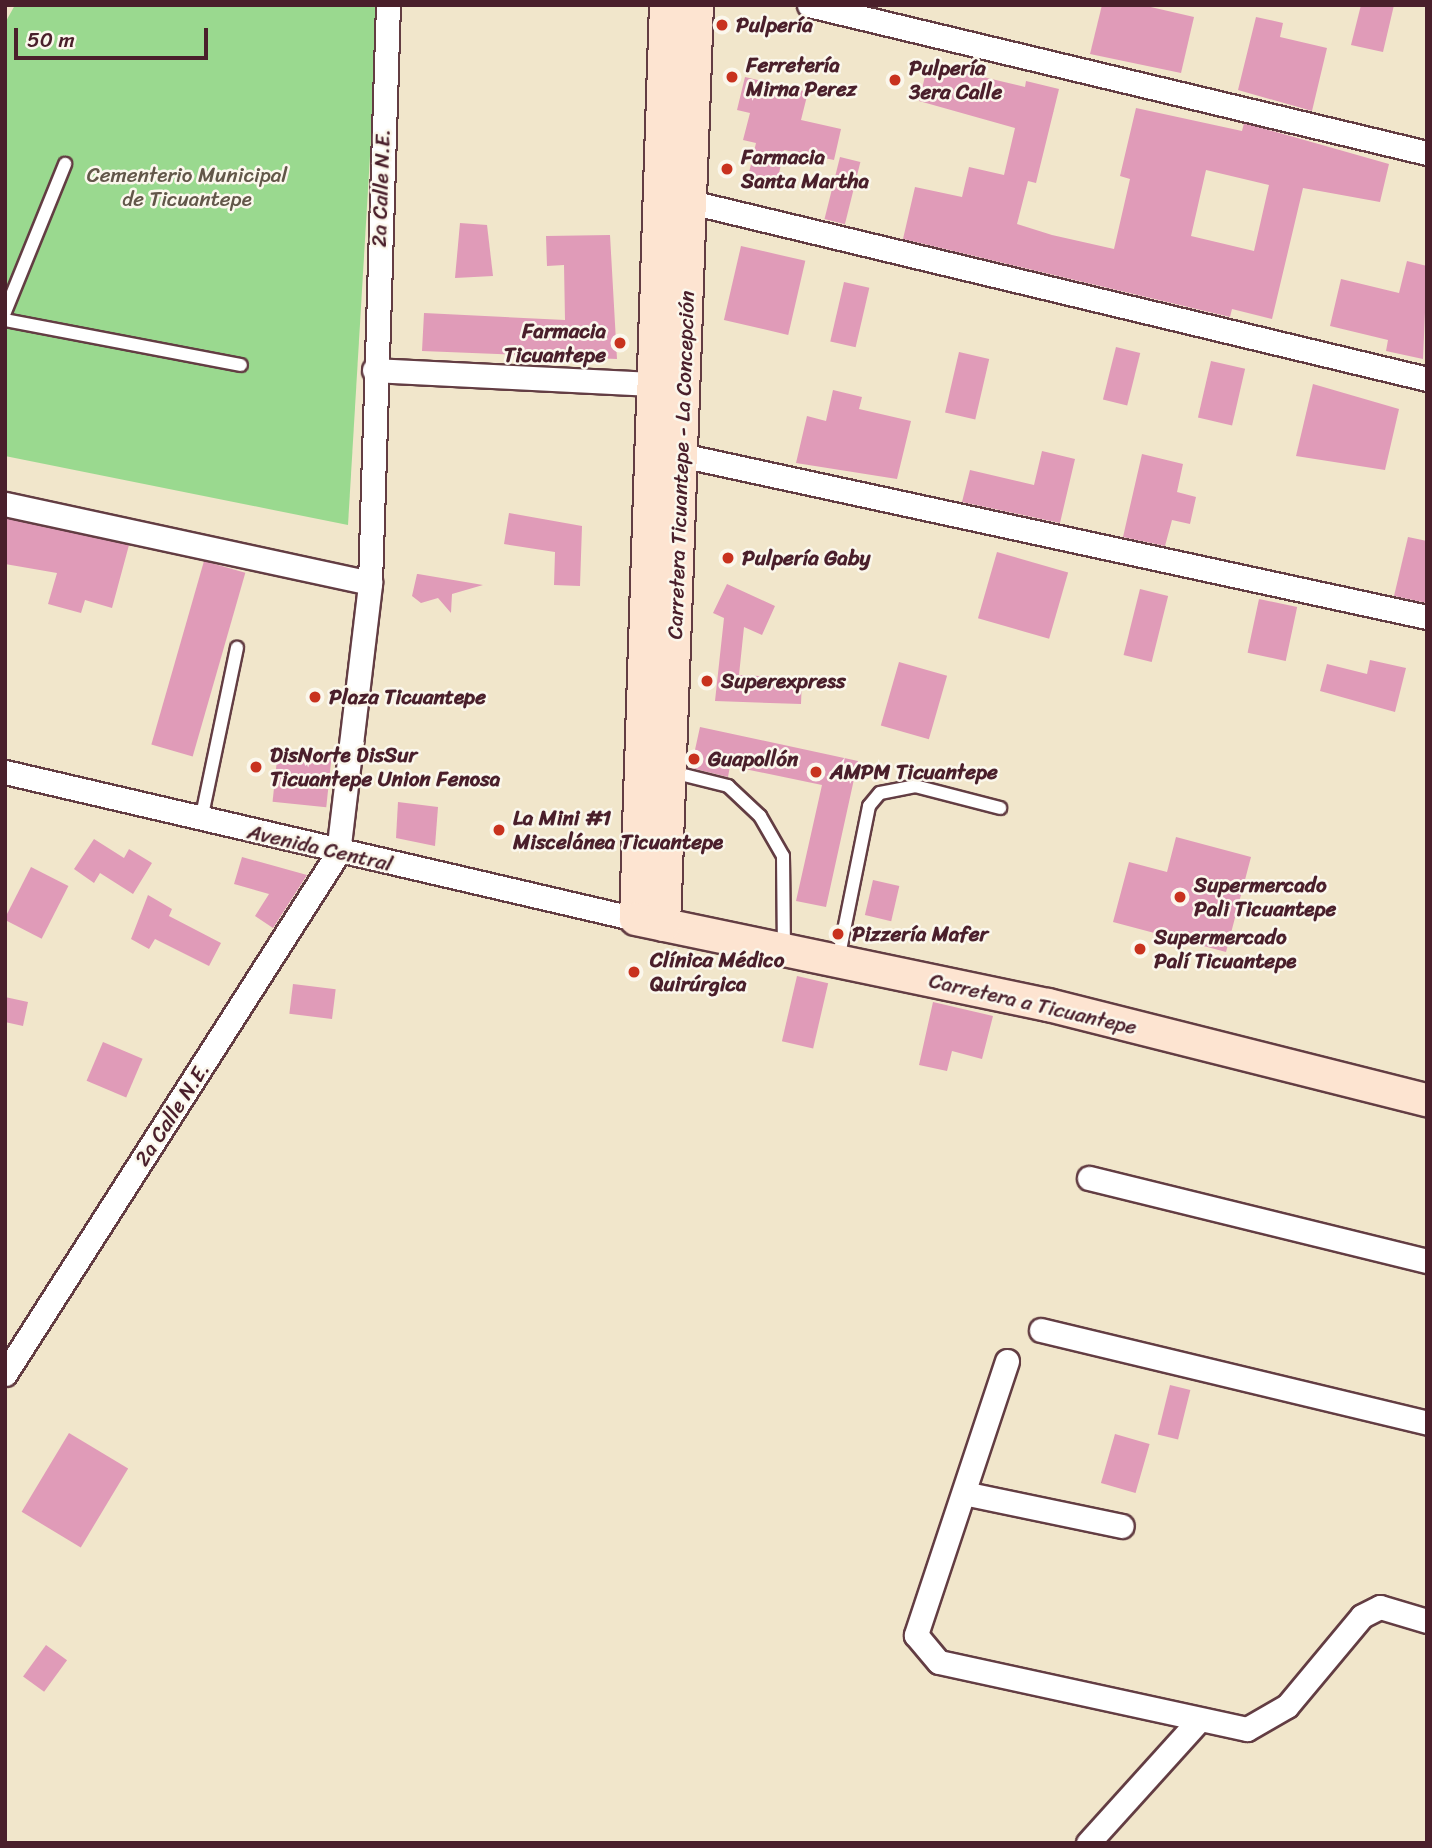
<!DOCTYPE html>
<html>
<head>
<meta charset="utf-8">
<style>
  body { margin:0 }
  #map { position:relative; width:1432px; height:1848px; overflow:hidden; background:#f1e6cb; font-family:Sriracha,sans-serif }
  div>[style] { position:absolute }
  .green>* { inset:0; background:#9ad98f }
  .building>* { inset:0; background:#e09bb8; transform-origin:0 0 }
  .roads { filter:drop-shadow(2px 0 #633d43) drop-shadow(-2px 0 #633d43) drop-shadow(0 2px #633d43) drop-shadow(0 -2px #633d43) }
  .lane>* { height:12px; margin:-6px; padding:0 6px; transform-origin:6px; border-radius:6px; background:#fff }
  .street>* { height:23px; margin:-11.5px; padding:0 11.5px; transform-origin:11.5px; border-radius:11.5px; background:#fff }
  .secondary>* { height:32px; margin:-16px; padding:0 16px; transform-origin:16px; border-radius:16px; background:#fde4d1 }
  .dots>* { width:19px; height:19px; translate:-50% -50%; box-sizing:border-box; border:4px solid #fbf7ec; border-radius:50% }
  span { translate:-50% -50%; white-space:nowrap; text-align:center; line-height:1.15; -webkit-text-stroke:5px #fbf7ec; paint-order:stroke }
  .poi-label { font-size:21px; color:#4a1f2b; font-weight:700 }
  .left { translate:0 -50%; text-align:left }
  .right { translate:-100% -50%; text-align:right }
  .park-label { font-size:21px; color:#625749 }
  .street-label { font-size:21px; color:#4a1f2b }
  .frame { position:absolute; inset:0; border:7px solid #4a1f2b; pointer-events:none }
  .scale { position:absolute; left:14px; top:28px; width:194px; height:32px; box-sizing:border-box; border:4px solid #4a1f2b; border-top:0; padding-left:9px; font-size:21px; line-height:24px; white-space:nowrap; color:#4a1f2b; -webkit-text-stroke:5px #fbf7ec; paint-order:stroke }
</style>
</head>
<body>
<div id="map">
  <div class="green">
    <i style="clip-path:polygon(15px 5px,379px 5px,348px 525px,5px 456px,5px 23px)"></i>
  </div>
  <div class="building">
    <i style="clip-path:polygon(1102px 5px,1142px 5px,1194px 17px,1181px 73px,1090px 54px)"></i>
    <i style="clip-path:polygon(1361px 5px,1394px 5px,1383px 52px,1351px 45px)"></i>
    <i style="clip-path:polygon(1256px 17px,1283px 23px,1280px 37px,1327px 48px,1312px 111px,1238px 90px)"></i>
    <i style="clip-path:polygon(evenodd,928px 64px,1025px 87px,1026px 81px,1059px 89px,1036px 183px,1028px 181px,1017px 224px,1052px 235px,1114px 249px,1130px 179px,1120px 176px,1136px 108px,1242px 131px,1244px 123px,1389px 164px,1380px 202px,1303px 188px,1272px 319px,1232px 309px,1230px 317px,903px 239px,915px 187px,962px 197px,969px 167px,1004px 175px,1015px 128px,919px 101px,928px 64px,1206px 170px,1269px 185px,1254px 251px,1191px 236px,1206px 170px)"></i>
    <i style="clip-path:polygon(745px 77px,808px 92px,801px 120px,841px 129px,834px 160px,784px 150px,776px 188px,747px 181px,756px 143px,743px 140px,750px 113px,737px 110px)"></i>
    <i style="left:840px;top:157px;width:21px;height:64px;rotate:14deg"></i>
    <i style="clip-path:polygon(460px 223px,487px 225px,493px 276px,455px 278px)"></i>
    <i style="clip-path:polygon(610px 235px,617px 359px,422px 351px,424px 313px,565px 320px,564px 265px,547px 266px,546px 236px)"></i>
    <i style="left:741px;top:246px;width:66px;height:76px;rotate:13deg"></i>
    <i style="clip-path:polygon(1407px 261px,1427px 266px,1423px 359px,1386px 351px,1388px 340px,1330px 326px,1341px 279px,1399px 293px)"></i>
    <i style="left:844px;top:282px;width:26px;height:61px;rotate:13deg"></i>
    <i style="left:1116px;top:347px;width:25px;height:54px;rotate:14deg"></i>
    <i style="left:959px;top:352px;width:31px;height:62px;rotate:13deg"></i>
    <i style="left:1211px;top:361px;width:35px;height:58px;rotate:13deg"></i>
    <i style="clip-path:polygon(1313px 384px,1399px 409px,1385px 470px,1296px 456px)"></i>
    <i style="clip-path:polygon(833px 390px,862px 397px,859px 409px,911px 421px,897px 479px,796px 463px,807px 416px,826px 421px)"></i>
    <i style="clip-path:polygon(1042px 451px,1075px 459px,1060px 523px,962px 502px,970px 470px,1034px 485px)"></i>
    <i style="clip-path:polygon(1142px 454px,1183px 464px,1177px 492px,1196px 497px,1190px 524px,1172px 520px,1165px 546px,1123px 537px)"></i>
    <i style="clip-path:polygon(509px 513px,582px 526px,580px 586px,554px 585px,555px 552px,504px 544px)"></i>
    <i style="clip-path:polygon(5px 518px,129px 545px,112px 608px,85px 600px,81px 613px,48px 604px,57px 573px,5px 564px)"></i>
    <i style="clip-path:polygon(1408px 537px,1427px 541px,1427px 603px,1394px 596px)"></i>
    <i style="left:997px;top:552px;width:74px;height:69px;rotate:16deg"></i>
    <i style="left:204px;top:561px;width:43px;height:191px;rotate:16deg"></i>
    <i style="clip-path:polygon(417px 574px,418px 574px,483px 585px,452px 594px,451px 613px,438px 598px,421px 603px,412px 596px)"></i>
    <i style="clip-path:polygon(727px 584px,775px 606px,762px 635px,744px 627px,739px 675px,802px 678px,801px 704px,715px 701px,724px 618px,713px 613px)"></i>
    <i style="left:1140px;top:589px;width:29px;height:68px;rotate:14deg"></i>
    <i style="left:1259px;top:599px;width:39px;height:55px;rotate:12deg"></i>
    <i style="clip-path:polygon(1370px 660px,1406px 668px,1395px 712px,1320px 691px,1327px 664px,1367px 674px)"></i>
    <i style="left:899px;top:662px;width:50px;height:66px;rotate:16deg"></i>
    <i style="clip-path:polygon(700px 727px,858px 761px,826px 907px,796px 901px,822px 785px,730px 766px,728px 777px,691px 768px)"></i>
    <i style="left:278px;top:750px;width:54px;height:52px;rotate:6deg"></i>
    <i style="clip-path:polygon(398px 802px,438px 807px,435px 846px,396px 838px)"></i>
    <i style="clip-path:polygon(1176px 837px,1251px 857px,1226px 952px,1113px 922px,1129px 862px,1167px 872px)"></i>
    <i style="clip-path:polygon(94px 839px,124px 858px,129px 849px,152px 863px,133px 894px,100px 873px,94px 883px,74px 869px)"></i>
    <i style="clip-path:polygon(242px 857px,307px 875px,273px 928px,255px 916px,269px 894px,234px 884px)"></i>
    <i style="left:31px;top:867px;width:42px;height:59px;rotate:27deg"></i>
    <i style="left:873px;top:880px;width:27px;height:36px;rotate:13deg"></i>
    <i style="clip-path:polygon(148px 895px,172px 909px,169px 916px,221px 943px,209px 966px,155px 939px,149px 949px,131px 939px)"></i>
    <i style="left:797px;top:976px;width:32px;height:67px;rotate:13deg"></i>
    <i style="left:293px;top:984px;width:43px;height:30px;rotate:7deg"></i>
    <i style="clip-path:polygon(5px 997px,28px 1002px,23px 1026px,5px 1022px)"></i>
    <i style="clip-path:polygon(933px 1002px,993px 1016px,982px 1059px,952px 1051px,947px 1071px,919px 1065px)"></i>
    <i style="left:103px;top:1042px;width:43px;height:42px;rotate:23deg"></i>
    <i style="left:1170px;top:1385px;width:21px;height:51px;rotate:14deg"></i>
    <i style="left:69px;top:1433px;width:69px;height:92px;rotate:31deg"></i>
    <i style="left:1115px;top:1434px;width:36px;height:51px;rotate:16deg"></i>
    <i style="left:46px;top:1645px;width:26px;height:39px;rotate:36deg"></i>
  </div>
  <div class="roads">
    <div class="lane">
      <i style="left:5px;top:312px;width:160px;rotate:-67.9deg"></i>
      <i style="left:5px;top:320px;width:240px;rotate:10.8deg"></i>
      <i style="left:672px;top:772px;width:58px;rotate:14deg"></i>
      <i style="left:728px;top:786px;width:44px;rotate:43.2deg"></i>
      <i style="left:760px;top:816px;width:46px;rotate:60.1deg"></i>
      <i style="left:783px;top:856px;width:93px;rotate:89.4deg"></i>
      <i style="left:201px;top:820px;width:176px;rotate:-78.2deg"></i>
      <i style="left:838px;top:960px;width:157px;rotate:-78.6deg"></i>
      <i style="left:869px;top:806px;width:17px;rotate:-50deg"></i>
      <i style="left:880px;top:793px;width:36px;rotate:-11deg"></i>
      <i style="left:915px;top:786px;width:88px;rotate:14.5deg"></i>
    </div>
    <div class="street">
      <i style="left:809px;top:5px;width:635px;rotate:13.47deg"></i>
      <i style="left:678px;top:199px;width:770px;rotate:13.51deg"></i>
      <i style="left:374px;top:370px;width:292px;rotate:2.9deg"></i>
      <i style="left:667px;top:452px;width:778px;rotate:12.25deg"></i>
      <i style="left:5px;top:504px;width:373px;rotate:12.2deg"></i>
      <i style="left:5px;top:772px;width:648px;rotate:13.11deg"></i>
      <i style="left:1089px;top:1178px;width:348px;rotate:13.8deg"></i>
      <i style="left:1041px;top:1330px;width:397px;rotate:13.5deg"></i>
      <i style="left:1007px;top:1361px;width:289px;rotate:108.4deg"></i>
      <i style="left:916px;top:1635px;width:35px;rotate:50deg"></i>
      <i style="left:939px;top:1662px;width:315px;rotate:12.3deg"></i>
      <i style="left:1247px;top:1729px;width:46px;rotate:-29.9deg"></i>
      <i style="left:1287px;top:1706px;width:117px;rotate:-50.2deg"></i>
      <i style="left:1362px;top:1616px;width:20px;rotate:-27deg"></i>
      <i style="left:1380px;top:1607px;width:49px;rotate:16.6deg"></i>
      <i style="left:5px;top:1374px;width:618px;rotate:-57.42deg"></i>
      <i style="left:338px;top:853px;width:272px;rotate:-83.2deg"></i>
      <i style="left:370px;top:583px;width:578px;rotate:-88.22deg"></i>
      <i style="left:964px;top:1493px;width:161px;rotate:11.8deg"></i>
      <i style="left:1088px;top:1843px;width:166px;rotate:-47.9deg"></i>
    </div>
    <div class="secondary">
      <i style="left:666px;top:5px;width:914px;rotate:91.88deg"></i>
      <i style="left:636px;top:919px;width:421px;rotate:11.8deg"></i>
      <i style="left:1048px;top:1005px;width:391px;rotate:14.1deg"></i>
      <i style="left:664px;top:925px;width:921px;rotate:-87.95deg"></i>
    </div>
  </div>
  <div class="dots">
    <i style="left:722px;top:25px;background:#c8321e"></i>
    <i style="left:732px;top:77px;background:#c8321e"></i>
    <i style="left:895px;top:80px;background:#c8321e"></i>
    <i style="left:727px;top:169px;background:#c8321e"></i>
    <i style="left:620px;top:343px;background:#c8321e"></i>
    <i style="left:728px;top:558px;background:#c8321e"></i>
    <i style="left:707px;top:681px;background:#c8321e"></i>
    <i style="left:315px;top:697px;background:#c8321e"></i>
    <i style="left:694px;top:759px;background:#c8321e"></i>
    <i style="left:256px;top:767px;background:#c8321e"></i>
    <i style="left:816px;top:772px;background:#c8321e"></i>
    <i style="left:499px;top:830px;background:#c8321e"></i>
    <i style="left:1180px;top:897px;background:#c8321e"></i>
    <i style="left:838px;top:934px;background:#c8321e"></i>
    <i style="left:1140px;top:949px;background:#c8321e"></i>
    <i style="left:634px;top:972px;background:#c8321e"></i>
  </div>
  <div class="poi-label">
    <span class="left" style="left:736px;top:25px">Pulpería</span>
    <span class="left" style="left:746px;top:77px">Ferretería<br>Mirna Perez</span>
    <span class="left" style="left:909px;top:80px">Pulpería<br>3era Calle</span>
    <span class="left" style="left:741px;top:169px">Farmacia<br>Santa Martha</span>
    <span class="right" style="left:606px;top:343px">Farmacia<br>Ticuantepe</span>
    <span class="left" style="left:742px;top:558px">Pulpería Gaby</span>
    <span class="left" style="left:721px;top:681px">Superexpress</span>
    <span class="left" style="left:329px;top:697px">Plaza Ticuantepe</span>
    <span class="left" style="left:270px;top:767px">DisNorte DisSur<br>Ticuantepe Union Fenosa</span>
    <span class="left" style="left:708px;top:759px">Guapollón</span>
    <span class="left" style="left:830px;top:772px">AMPM Ticuantepe</span>
    <span class="left" style="left:513px;top:830px">La Mini #1<br>Miscelánea Ticuantepe</span>
    <span class="left" style="left:1194px;top:897px">Supermercado<br>Pali Ticuantepe</span>
    <span class="left" style="left:852px;top:934px">Pizzería Mafer</span>
    <span class="left" style="left:1154px;top:949px">Supermercado<br>Palí Ticuantepe</span>
    <span class="left" style="left:650px;top:972px">Clínica Médico<br>Quirúrgica</span>
  </div>
  <div class="park-label">
    <span style="left:187px;top:187px">Cementerio Municipal<br>de Ticuantepe</span>
  </div>
  <div class="street-label">
    <span style="left:381px;top:188px;rotate:-88deg">2a Calle N.E.</span>
    <span style="left:681px;top:465px;rotate:-88deg">Carretera Ticuantepe - La Concepción</span>
    <span style="left:320px;top:848px;rotate:13deg">Avenida Central</span>
    <span style="left:1033px;top:1004px;rotate:13deg">Carretera a Ticuantepe</span>
    <span style="left:172px;top:1114px;rotate:-57deg">2a Calle N.E.</span>
  </div>
  <div class="frame"></div>
  <div class="scale">50 m</div>
</div>
</body>
</html>
